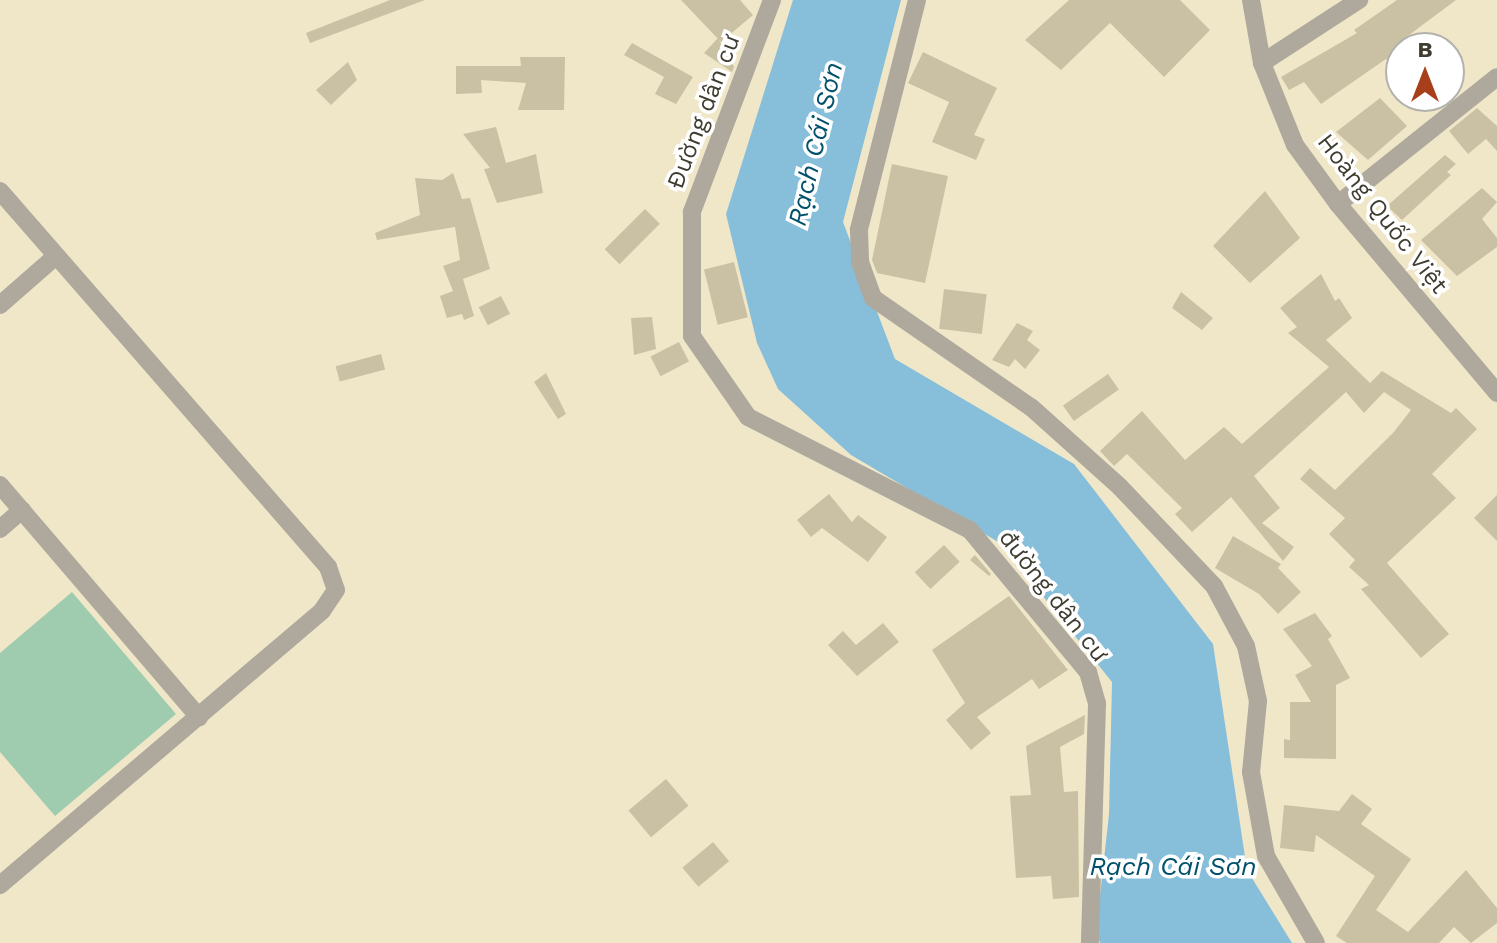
<!DOCTYPE html>
<html>
<head>
<meta charset="utf-8">
<style>
  body { margin:0 }
  #map { position:relative; width:1497px; height:943px; overflow:hidden; background:#f0e7c9; font-family:"Work Sans",sans-serif }
  div>[style] { position:absolute }
  .green>* { inset:0; background:#9fccaf }
  .water>* { inset:0; background:#87bfdb }
  .building>* { inset:0; background:#cac1a4; transform-origin:0 0 }
  .minor>* { height:18px; margin:-9px; padding:0 9px; transform-origin:9px; border-radius:9px; background:#aea99c }
  span { translate:-50% -50%; white-space:nowrap; text-align:center; line-height:1.15; -webkit-text-stroke:7px #fff; paint-order:stroke }
  .street-label { font-size:24px; color:#3f3c30 }
  .water-label { font-size:26px; color:#01506c; font-style:italic }
  .north { position:absolute; left:1385px; top:32px; width:80px; height:80px; box-sizing:border-box; background:#fff; border:2px solid #b2b1ac; border-radius:50%; rotate:0deg; font-size:22px; font-weight:700; line-height:32px; text-align:center; color:#3f3c30 }
  .north::after { content:''; display:block; margin:auto; width:28px; height:36px; background:#a7401a; clip-path:polygon(50% 0,100% 100%,50% 72%,0 100%) }
</style>
</head>
<body>
<div id="map">
  <div class="green">
    <i style="clip-path:polygon(72px 592px,176px 714px,55px 816px,0 752px,0 653px)"></i>
  </div>
  <div class="water">
    <i style="clip-path:polygon(793px 0,901px 0,843px 222px,895px 359px,1074px 464px,1213px 644px,1247px 870px,1292px 943px,1100px 943px,1096px 932px,1109px 814px,1112px 682px,1000px 543px,851px 455px,778px 389px,757px 343px,726px 214px)"></i>
  </div>
  <div class="building">
    <i style="clip-path:polygon(390px 0,425px 0,310px 43px,306px 33px)"></i>
    <i style="clip-path:polygon(681px 0,740px 0,753px 15px,721px 42px)"></i>
    <i style="clip-path:polygon(1069px 0,1180px 0,1210px 30px,1164px 77px,1110px 23px,1061px 70px,1025px 40px)"></i>
    <i style="clip-path:polygon(1397px 0,1456px 0,1401px 41px,1401px 76px,1386px 59px,1321px 104px,1304px 82px,1289px 90px,1281px 77px,1357px 33px,1354px 30px)"></i>
    <i style="clip-path:polygon(718px 38px,734px 67px,732px 72px,704px 53px)"></i>
    <i style="clip-path:polygon(632px 43px,693px 77px,676px 104px,655px 94px,664px 77px,624px 55px)"></i>
    <i style="clip-path:polygon(923px 52px,997px 88px,974px 135px,985px 139px,976px 160px,932px 142px,949px 102px,908px 83px)"></i>
    <i style="clip-path:polygon(520px 57px,565px 57px,564px 110px,518px 110px,526px 83px,481px 80px,482px 93px,456px 94px,456px 66px,521px 66px)"></i>
    <i style="clip-path:polygon(348px 62px,357px 80px,331px 105px,316px 90px)"></i>
    <i style="clip-path:polygon(1380px 98px,1407px 126px,1368px 160px,1336px 132px)"></i>
    <i style="clip-path:polygon(1477px 108px,1497px 126px,1497px 151px,1486px 139px,1468px 154px,1449px 131px)"></i>
    <i style="clip-path:polygon(496px 127px,506px 163px,536px 154px,543px 193px,497px 203px,484px 169px,490px 168px,463px 134px)"></i>
    <i style="clip-path:polygon(1445px 155px,1456px 164px,1447px 172px,1451px 175px,1402px 220px,1387px 206px)"></i>
    <i style="clip-path:polygon(892px 164px,948px 176px,925px 283px,877px 273px,872px 260px)"></i>
    <i style="clip-path:polygon(453px 173px,462px 199px,470px 198px,490px 269px,463px 279px,474px 316px,464px 320px,462px 314px,447px 318px,440px 296px,453px 291px,443px 266px,460px 260px,455px 227px,377px 240px,375px 233px,420px 215px,415px 178px,442px 180px)"></i>
    <i style="clip-path:polygon(1482px 188px,1497px 202px,1482px 219px,1497px 238px,1497px 247px,1457px 276px,1421px 240px)"></i>
    <i style="clip-path:polygon(1265px 191px,1300px 238px,1250px 283px,1213px 246px)"></i>
    <i style="left:645px;top:209px;width:21px;height:57px;rotate:45deg"></i>
    <i style="left:734px;top:262px;width:57px;height:31px;rotate:76deg"></i>
    <i style="clip-path:polygon(1321px 274px,1335px 301px,1339px 298px,1352px 318px,1326px 340px,1370px 383px,1382px 371px,1451px 413px,1456px 408px,1477px 429px,1432px 474px,1456px 498px,1387px 563px,1449px 634px,1421px 658px,1361px 589px,1369px 585px,1349px 567px,1355px 560px,1329px 534px,1345px 518px,1300px 479px,1310px 468px,1335px 490px,1393px 433px,1411px 410px,1384px 392px,1364px 413px,1346px 392px,1254px 476px,1280px 508px,1262px 523px,1294px 547px,1283px 561px,1231px 497px,1192px 532px,1175px 514px,1182px 508px,1127px 454px,1114px 466px,1100px 451px,1142px 411px,1185px 460px,1224px 427px,1242px 444px,1329px 367px,1288px 333px,1297px 327px,1280px 308px)"></i>
    <i style="left:944px;top:289px;width:43px;height:40px;rotate:7deg"></i>
    <i style="clip-path:polygon(1181px 292px,1213px 318px,1202px 330px,1172px 308px)"></i>
    <i style="left:501px;top:296px;width:20px;height:25px;rotate:63deg"></i>
    <i style="clip-path:polygon(652px 317px,656px 349px,634px 355px,631px 318px)"></i>
    <i style="clip-path:polygon(1017px 323px,1033px 331px,1027px 340px,1040px 350px,1025px 369px,1015px 359px,1009px 367px,992px 360px)"></i>
    <i style="left:679px;top:342px;width:22px;height:32px;rotate:63deg"></i>
    <i style="left:381px;top:354px;width:16px;height:47px;rotate:75deg"></i>
    <i style="clip-path:polygon(546px 373px,566px 414px,558px 419px,534px 382px)"></i>
    <i style="left:1108px;top:374px;width:19px;height:55px;rotate:55deg"></i>
    <i style="clip-path:polygon(829px 494px,852px 522px,858px 515px,887px 537px,868px 562px,822px 528px,811px 537px,797px 520px)"></i>
    <i style="clip-path:polygon(1497px 495px,1497px 541px,1474px 518px)"></i>
    <i style="clip-path:polygon(1233px 536px,1281px 564px,1278px 568px,1301px 592px,1278px 614px,1259px 594px,1215px 568px)"></i>
    <i style="left:944px;top:545px;width:23px;height:40px;rotate:47deg"></i>
    <i style="clip-path:polygon(975px 555px,991px 574px,989px 576px,970px 560px)"></i>
    <i style="clip-path:polygon(1009px 596px,1068px 670px,1039px 689px,1032px 679px,977px 717px,991px 733px,971px 750px,946px 720px,965px 703px,932px 650px)"></i>
    <i style="clip-path:polygon(1315px 613px,1332px 636px,1328px 639px,1350px 678px,1336px 685px,1336px 759px,1284px 758px,1284px 739px,1290px 740px,1290px 702px,1311px 702px,1295px 675px,1312px 666px,1283px 629px)"></i>
    <i style="clip-path:polygon(883px 623px,899px 642px,857px 676px,828px 645px,843px 631px,856px 645px)"></i>
    <i style="clip-path:polygon(1085px 715px,1084px 734px,1060px 747px,1064px 792px,1078px 791px,1079px 897px,1053px 899px,1051px 876px,1016px 878px,1010px 796px,1031px 795px,1026px 746px)"></i>
    <i style="left:666px;top:779px;width:35px;height:49px;rotate:50deg"></i>
    <i style="clip-path:polygon(1352px 794px,1372px 809px,1361px 824px,1411px 859px,1376px 910px,1408px 932px,1466px 870px,1497px 908px,1497px 923px,1471px 943px,1454px 927px,1439px 943px,1347px 943px,1336px 936px,1375px 876px,1316px 835px,1314px 852px,1280px 848px,1284px 805px,1339px 811px)"></i>
    <i style="left:713px;top:842px;width:25px;height:40px;rotate:50deg"></i>
  </div>
  <div class="minor">
    <i style="left:772px;top:0;width:227px;rotate:110.7deg"></i>
    <i style="left:692px;top:212px;width:124px;rotate:90deg"></i>
    <i style="left:692px;top:336px;width:98px;rotate:55.3deg"></i>
    <i style="left:748px;top:417px;width:249px;rotate:27deg"></i>
    <i style="left:970px;top:530px;width:185px;rotate:50.3deg"></i>
    <i style="left:1088px;top:672px;width:33px;rotate:74deg"></i>
    <i style="left:1097px;top:704px;width:239px;rotate:91.7deg"></i>
    <i style="left:917px;top:0;width:237px;rotate:104.2deg"></i>
    <i style="left:859px;top:230px;width:32px;rotate:88deg"></i>
    <i style="left:860px;top:262px;width:38px;rotate:70deg"></i>
    <i style="left:873px;top:298px;width:193px;rotate:34.7deg"></i>
    <i style="left:1032px;top:408px;width:118px;rotate:41.9deg"></i>
    <i style="left:1120px;top:487px;width:137px;rotate:46.5deg"></i>
    <i style="left:1214px;top:586px;width:68px;rotate:61.9deg"></i>
    <i style="left:1246px;top:646px;width:56px;rotate:77.7deg"></i>
    <i style="left:1258px;top:701px;width:71px;rotate:95.6deg"></i>
    <i style="left:1251px;top:772px;width:85px;rotate:79.9deg"></i>
    <i style="left:1266px;top:856px;width:100px;rotate:60.1deg"></i>
    <i style="left:1251px;top:0;width:64px;rotate:80.1deg"></i>
    <i style="left:1262px;top:63px;width:88px;rotate:68.1deg"></i>
    <i style="left:1295px;top:145px;width:73px;rotate:53.9deg"></i>
    <i style="left:1338px;top:204px;width:247px;rotate:49.9deg"></i>
    <i style="left:1262px;top:63px;width:116px;rotate:-33deg"></i>
    <i style="left:0;top:191px;width:499px;rotate:48.9deg"></i>
    <i style="left:328px;top:567px;width:24px;rotate:71deg"></i>
    <i style="left:336px;top:590px;width:25px;rotate:124deg"></i>
    <i style="left:322px;top:611px;width:423px;rotate:139.6deg"></i>
    <i style="left:1338px;top:204px;width:203px;rotate:-38.6deg"></i>
    <i style="left:0;top:305px;width:74px;rotate:-41.2deg"></i>
    <i style="left:0;top:485px;width:306px;rotate:49.4deg"></i>
    <i style="left:0;top:529px;width:29px;rotate:-41deg"></i>
  </div>
  <div class="street-label">
    <span style="left:704px;top:112px;rotate:-69deg">Đường dân cư</span>
    <span style="left:1382px;top:214px;rotate:52deg">Hoàng Quốc Việt</span>
    <span style="left:1053px;top:596px;rotate:52deg">đường dân cư</span>
  </div>
  <div class="water-label">
    <span style="left:816px;top:144px;rotate:-77deg">Rạch Cái Sơn</span>
    <span style="left:1173px;top:867px">Rạch Cái Sơn</span>
  </div>
  <div class="north">B</div>
</div>
</body>
</html>
